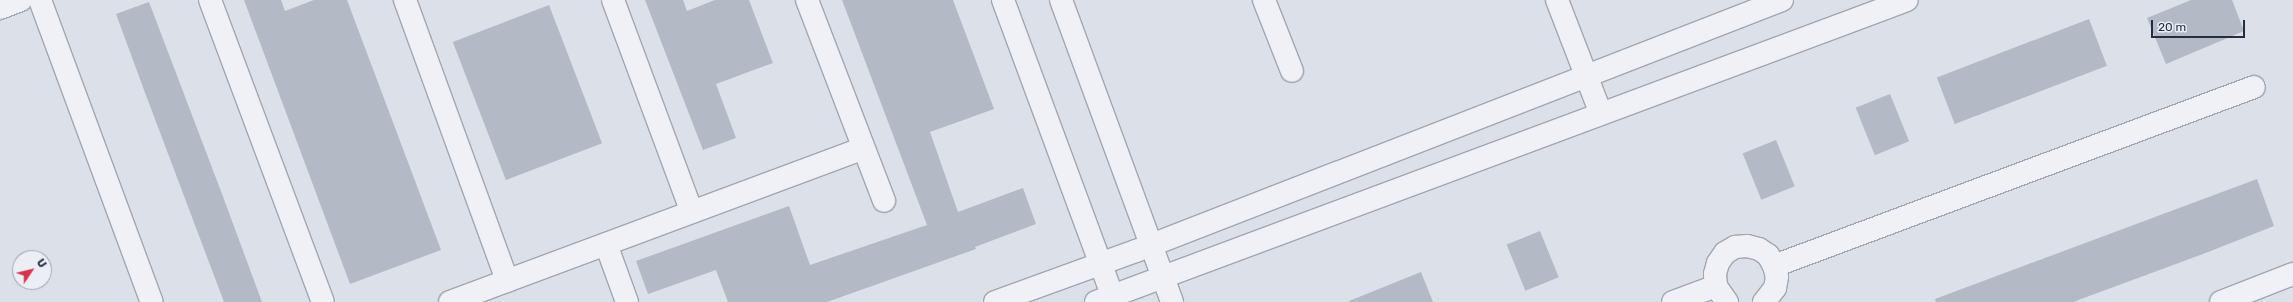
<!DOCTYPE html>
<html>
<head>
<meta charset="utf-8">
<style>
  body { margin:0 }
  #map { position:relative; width:2293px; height:302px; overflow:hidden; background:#dce0e8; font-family:Rubik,sans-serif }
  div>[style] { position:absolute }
  .building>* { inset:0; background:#b3b9c5; transform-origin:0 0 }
  .roads { filter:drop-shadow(1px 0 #a1a7b2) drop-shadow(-1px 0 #a1a7b2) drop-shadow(0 1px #a1a7b2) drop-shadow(0 -1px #a1a7b2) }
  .minor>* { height:22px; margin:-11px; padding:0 11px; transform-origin:11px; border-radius:11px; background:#eff1f6 }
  span { translate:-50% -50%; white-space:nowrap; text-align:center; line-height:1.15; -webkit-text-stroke:3px #ebeff5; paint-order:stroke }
  .north { position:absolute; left:12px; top:250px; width:40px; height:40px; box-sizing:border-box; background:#ebeff5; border:1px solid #9ba2ad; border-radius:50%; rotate:55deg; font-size:11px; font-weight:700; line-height:16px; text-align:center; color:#242e40 }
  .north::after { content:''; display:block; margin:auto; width:14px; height:18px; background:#dc3249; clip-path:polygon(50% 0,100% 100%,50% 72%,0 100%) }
  .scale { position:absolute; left:2151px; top:20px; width:94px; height:18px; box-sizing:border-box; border:2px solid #242e40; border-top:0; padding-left:5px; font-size:12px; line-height:14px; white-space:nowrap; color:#242e40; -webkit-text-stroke:3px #ebeff5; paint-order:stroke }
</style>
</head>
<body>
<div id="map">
  <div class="building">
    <i style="clip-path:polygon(244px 0,281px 0,285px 11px,314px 0,347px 0,441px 250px,350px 284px)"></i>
    <i style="clip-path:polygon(645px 0,683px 0,687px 11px,715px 0,749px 0,773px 63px,716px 84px,736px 138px,703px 150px)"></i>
    <i style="clip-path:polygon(842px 0,953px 0,994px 109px,930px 132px,958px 212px,1023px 188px,1036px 224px,975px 247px,976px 249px,827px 302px,728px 302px,716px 270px,648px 294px,636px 261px,789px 206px,810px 265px,927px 225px)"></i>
    <i style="clip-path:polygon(2191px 0,2232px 0,2244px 31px,2166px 64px,2147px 18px)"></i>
    <i style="clip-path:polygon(149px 2px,222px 194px,262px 302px,224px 302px,144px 90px,116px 14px)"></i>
    <i style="left:549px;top:5px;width:148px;height:103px;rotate:69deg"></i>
    <i style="left:2089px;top:19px;width:50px;height:163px;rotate:69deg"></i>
    <i style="left:1890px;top:94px;width:51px;height:37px;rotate:68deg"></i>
    <i style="left:1776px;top:140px;width:50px;height:36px;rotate:68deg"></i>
    <i style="clip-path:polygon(2257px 179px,2274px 226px,2203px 254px,2073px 302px,1936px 302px,1935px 299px)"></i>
    <i style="left:1540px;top:231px;width:50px;height:36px;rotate:68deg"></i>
    <i style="clip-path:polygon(1421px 272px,1433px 302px,1349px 302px,1349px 301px)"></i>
  </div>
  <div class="roads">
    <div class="minor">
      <i style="left:40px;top:0;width:322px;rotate:69.7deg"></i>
      <i style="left:210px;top:0;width:322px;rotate:69.5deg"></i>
      <i style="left:405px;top:0;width:299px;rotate:70deg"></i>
      <i style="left:613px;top:0;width:226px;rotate:69.6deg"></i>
      <i style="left:807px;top:0;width:215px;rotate:69deg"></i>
      <i style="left:1003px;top:0;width:322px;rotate:69.7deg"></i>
      <i style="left:1061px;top:0;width:322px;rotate:69.8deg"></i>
      <i style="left:1264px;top:0;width:76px;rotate:68.5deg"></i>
      <i style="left:1557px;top:0;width:122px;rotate:68.9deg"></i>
      <i style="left:0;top:8px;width:22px;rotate:-21deg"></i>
      <i style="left:606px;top:244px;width:62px;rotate:70.1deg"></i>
      <i style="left:1774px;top:266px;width:512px;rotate:-20.45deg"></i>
      <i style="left:450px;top:302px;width:439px;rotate:-20.4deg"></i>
      <i style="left:995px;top:302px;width:150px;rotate:-19.9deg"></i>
      <i style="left:1136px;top:251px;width:693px;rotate:-21.23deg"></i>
      <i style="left:1096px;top:302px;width:865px;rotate:-20.42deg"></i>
      <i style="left:1673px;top:302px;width:46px;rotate:-20.4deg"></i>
      <i style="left:1727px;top:302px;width:19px;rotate:-125deg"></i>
      <i style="left:1716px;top:286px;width:12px;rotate:-95deg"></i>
      <i style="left:1715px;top:274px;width:11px;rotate:-75deg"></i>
      <i style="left:1718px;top:263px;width:12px;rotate:-55deg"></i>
      <i style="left:1725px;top:253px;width:12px;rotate:-31deg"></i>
      <i style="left:1735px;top:247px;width:12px;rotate:-5deg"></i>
      <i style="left:1747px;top:246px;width:12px;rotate:14deg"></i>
      <i style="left:1759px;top:249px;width:11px;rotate:34deg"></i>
      <i style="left:1768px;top:255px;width:13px;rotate:61deg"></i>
      <i style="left:1774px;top:266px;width:11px;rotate:75deg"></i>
      <i style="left:1777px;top:277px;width:11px;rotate:100deg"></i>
      <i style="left:1775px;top:288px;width:18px;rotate:128deg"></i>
      <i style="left:2221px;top:302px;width:77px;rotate:-21.3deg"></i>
    </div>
  </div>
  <div class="north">U</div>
  <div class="scale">20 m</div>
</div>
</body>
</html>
